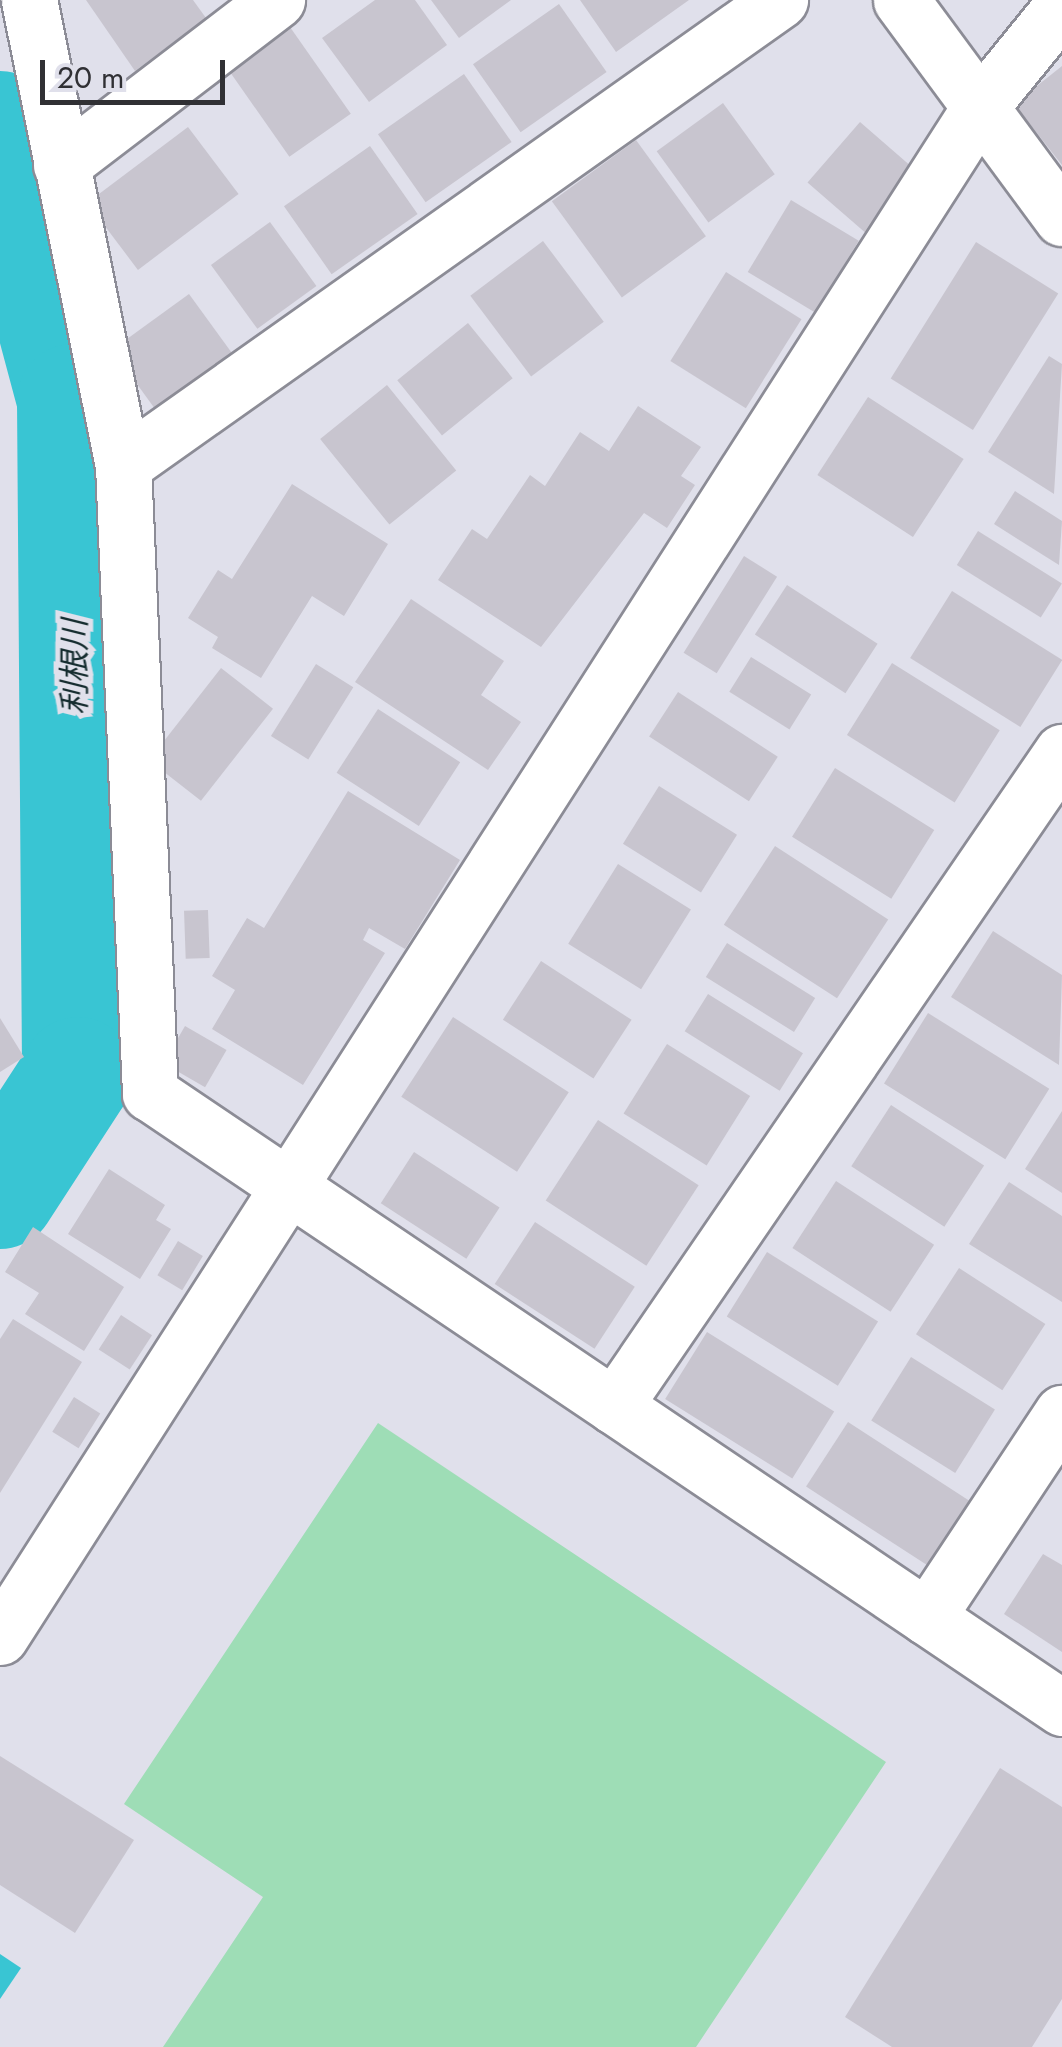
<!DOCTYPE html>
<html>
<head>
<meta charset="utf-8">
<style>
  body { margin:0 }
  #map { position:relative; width:1062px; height:2047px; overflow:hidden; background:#e0e0eb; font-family:Jost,"Noto Sans JP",sans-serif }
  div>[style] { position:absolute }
  .green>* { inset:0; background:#9eddb6 }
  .water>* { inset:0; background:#39c5d3 }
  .river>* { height:112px; margin:-56px; padding:0 56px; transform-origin:56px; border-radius:56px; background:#39c5d3 }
  .building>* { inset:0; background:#c8c5cf; transform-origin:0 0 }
  .roads { filter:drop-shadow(2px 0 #8c8c96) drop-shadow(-2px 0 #8c8c96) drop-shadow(0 2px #8c8c96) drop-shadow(0 -2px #8c8c96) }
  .minor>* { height:55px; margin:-27.5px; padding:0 27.5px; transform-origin:27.5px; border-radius:27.5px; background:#fff }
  span { translate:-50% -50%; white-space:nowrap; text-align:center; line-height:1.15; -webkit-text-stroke:10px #e0e0eb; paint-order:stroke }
  .water-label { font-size:32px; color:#162d30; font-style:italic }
  .scale { position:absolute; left:40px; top:60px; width:185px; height:45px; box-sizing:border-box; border:5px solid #303034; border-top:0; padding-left:12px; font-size:30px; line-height:35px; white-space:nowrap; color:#303034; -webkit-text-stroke:8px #e0e0eb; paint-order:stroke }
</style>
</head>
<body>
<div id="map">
  <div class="green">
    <i style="clip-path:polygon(378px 1423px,886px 1762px,696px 2047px,163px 2047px,263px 1897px,124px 1804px)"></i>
  </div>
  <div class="water">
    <i style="clip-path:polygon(0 1954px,21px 1968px,0 1999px)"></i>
  </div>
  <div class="river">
    <i style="left:0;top:127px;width:283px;rotate:75deg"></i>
    <i style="left:73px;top:400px;width:673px;rotate:89.57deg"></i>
    <i style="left:78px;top:1073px;width:143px;rotate:123deg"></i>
  </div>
  <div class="building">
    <i style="clip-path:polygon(86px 0,193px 0,206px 18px,135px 71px)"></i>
    <i style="clip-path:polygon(375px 0,415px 0,447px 45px,369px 102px,322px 38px)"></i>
    <i style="clip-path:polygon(431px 0,511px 0,459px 38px)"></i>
    <i style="clip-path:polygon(580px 0,689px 0,616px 52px)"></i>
    <i style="left:559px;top:4px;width:83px;height:105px;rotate:55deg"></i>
    <i style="left:290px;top:27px;width:106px;height:75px;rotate:55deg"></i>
    <i style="clip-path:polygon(1062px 66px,1062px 165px,1014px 104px)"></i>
    <i style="left:464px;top:74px;width:83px;height:105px;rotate:55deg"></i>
    <i style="left:723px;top:103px;width:88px;height:82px;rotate:54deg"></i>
    <i style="left:860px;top:122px;width:84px;height:80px;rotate:41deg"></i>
    <i style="left:188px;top:127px;width:84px;height:126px;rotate:53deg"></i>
    <i style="left:636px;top:140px;width:119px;height:104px;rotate:54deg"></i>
    <i style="left:370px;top:146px;width:83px;height:105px;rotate:55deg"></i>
    <i style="left:791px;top:200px;width:79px;height:84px;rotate:31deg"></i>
    <i style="left:270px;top:222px;width:79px;height:73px;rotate:54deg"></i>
    <i style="left:543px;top:241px;width:101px;height:91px;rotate:53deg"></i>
    <i style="left:976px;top:242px;width:97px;height:161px;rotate:32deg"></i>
    <i style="left:726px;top:272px;width:89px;height:105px;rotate:32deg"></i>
    <i style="left:189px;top:294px;width:77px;height:95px;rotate:54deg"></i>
    <i style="left:468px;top:323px;width:71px;height:91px;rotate:51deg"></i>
    <i style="clip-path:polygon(1049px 356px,1062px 364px,1054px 494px,988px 452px)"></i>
    <i style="left:387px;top:385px;width:110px;height:86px;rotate:51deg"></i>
    <i style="left:868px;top:397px;width:114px;height:93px;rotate:33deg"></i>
    <i style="clip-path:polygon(638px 406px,701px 447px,681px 476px,695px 485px,667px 528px,644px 513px,541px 647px,438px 580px,472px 529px,487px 539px,530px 475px,545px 486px,580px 432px,609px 451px)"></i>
    <i style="clip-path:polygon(292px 484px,388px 544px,344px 616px,312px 596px,261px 678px,212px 648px,218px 637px,188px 618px,218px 570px,232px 579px)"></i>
    <i style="clip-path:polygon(1015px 491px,1062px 521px,1059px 565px,994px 524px)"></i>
    <i style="left:978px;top:531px;width:99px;height:40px;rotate:32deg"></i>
    <i style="left:744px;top:556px;width:39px;height:114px;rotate:32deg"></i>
    <i style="left:787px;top:585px;width:108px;height:59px;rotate:33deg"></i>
    <i style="left:952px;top:591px;width:130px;height:79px;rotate:32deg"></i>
    <i style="clip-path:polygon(411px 599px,504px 661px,481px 695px,521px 722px,488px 770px,355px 682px)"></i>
    <i style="left:751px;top:657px;width:71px;height:41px;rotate:32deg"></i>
    <i style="left:892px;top:663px;width:127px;height:85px;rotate:32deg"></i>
    <i style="left:316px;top:664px;width:44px;height:85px;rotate:32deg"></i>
    <i style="left:221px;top:668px;width:66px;height:117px;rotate:38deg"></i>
    <i style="left:678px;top:692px;width:119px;height:53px;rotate:33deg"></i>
    <i style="left:378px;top:709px;width:98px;height:76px;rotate:33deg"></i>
    <i style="left:835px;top:768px;width:117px;height:81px;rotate:32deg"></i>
    <i style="left:659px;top:786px;width:92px;height:68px;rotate:32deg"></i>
    <i style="clip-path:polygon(348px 791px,460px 860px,405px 949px,369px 928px,363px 940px,385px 953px,303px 1085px,212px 1029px,235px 990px,212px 976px,247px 918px,264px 928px)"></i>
    <i style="left:775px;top:846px;width:135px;height:94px;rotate:33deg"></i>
    <i style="left:618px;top:864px;width:86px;height:94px;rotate:32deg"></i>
    <i style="left:208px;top:910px;width:48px;height:24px;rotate:88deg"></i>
    <i style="clip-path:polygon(993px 931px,1062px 975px,1059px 1065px,951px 997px)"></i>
    <i style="left:727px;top:943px;width:104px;height:40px;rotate:32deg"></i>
    <i style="left:541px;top:961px;width:108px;height:70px;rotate:33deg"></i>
    <i style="left:708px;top:994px;width:112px;height:44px;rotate:32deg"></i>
    <i style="left:928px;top:1013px;width:143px;height:83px;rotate:32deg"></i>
    <i style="left:453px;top:1017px;width:138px;height:95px;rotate:33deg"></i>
    <i style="clip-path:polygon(0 1018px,24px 1057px,0 1072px)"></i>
    <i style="left:185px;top:1026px;width:48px;height:43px;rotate:30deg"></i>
    <i style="left:667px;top:1044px;width:98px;height:82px;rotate:32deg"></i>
    <i style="left:891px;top:1105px;width:111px;height:73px;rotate:33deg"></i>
    <i style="clip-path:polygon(1062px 1111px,1062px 1193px,1025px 1169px)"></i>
    <i style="left:598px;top:1120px;width:120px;height:96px;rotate:33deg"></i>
    <i style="left:414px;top:1152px;width:102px;height:61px;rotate:33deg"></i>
    <i style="clip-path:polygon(109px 1169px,165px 1205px,156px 1220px,171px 1229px,140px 1279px,68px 1234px)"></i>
    <i style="left:836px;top:1181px;width:117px;height:80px;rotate:33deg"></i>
    <i style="clip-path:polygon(1009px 1182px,1062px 1216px,1062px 1302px,969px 1244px)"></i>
    <i style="left:535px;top:1222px;width:119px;height:74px;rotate:33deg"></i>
    <i style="clip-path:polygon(33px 1227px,124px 1287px,84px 1351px,25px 1314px,39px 1293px,5px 1272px)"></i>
    <i style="left:178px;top:1241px;width:29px;height:40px;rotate:31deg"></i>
    <i style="left:767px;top:1252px;width:131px;height:76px;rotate:32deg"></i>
    <i style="left:959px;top:1268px;width:103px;height:79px;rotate:33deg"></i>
    <i style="left:121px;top:1315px;width:37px;height:41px;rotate:33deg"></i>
    <i style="clip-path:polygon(13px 1319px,82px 1362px,0 1493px,0 1339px)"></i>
    <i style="left:707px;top:1332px;width:150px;height:79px;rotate:32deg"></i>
    <i style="left:911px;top:1357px;width:99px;height:75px;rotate:32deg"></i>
    <i style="left:74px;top:1397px;width:31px;height:41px;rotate:32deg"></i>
    <i style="left:848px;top:1422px;width:152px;height:77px;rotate:33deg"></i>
    <i style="clip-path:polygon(1043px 1554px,1062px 1565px,1062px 1652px,1004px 1614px)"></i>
    <i style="clip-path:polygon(0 1756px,134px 1840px,75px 1933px,0 1885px)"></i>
    <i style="clip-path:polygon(1000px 1768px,1062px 1807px,1062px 1999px,1032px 2047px,892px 2047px,845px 2017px)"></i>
  </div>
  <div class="roads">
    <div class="minor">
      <i style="left:29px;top:0;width:474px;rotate:78.6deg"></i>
      <i style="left:123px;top:465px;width:629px;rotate:87.54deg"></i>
      <i style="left:150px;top:1093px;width:1100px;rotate:33.99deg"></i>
      <i style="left:901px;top:0;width:271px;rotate:53.6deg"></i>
      <i style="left:61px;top:165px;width:272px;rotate:-37.4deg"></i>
      <i style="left:123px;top:465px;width:805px;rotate:-35.29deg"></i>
      <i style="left:614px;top:1406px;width:793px;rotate:-55.59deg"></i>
      <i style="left:927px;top:1617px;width:245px;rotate:-56.5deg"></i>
      <i style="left:0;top:1637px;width:1817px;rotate:-57.36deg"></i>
      <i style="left:980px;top:107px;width:130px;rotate:-50.9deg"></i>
    </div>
  </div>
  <div class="water-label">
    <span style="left:75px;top:667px;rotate:-90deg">利根川</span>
  </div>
  <div class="scale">20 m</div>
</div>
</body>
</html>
